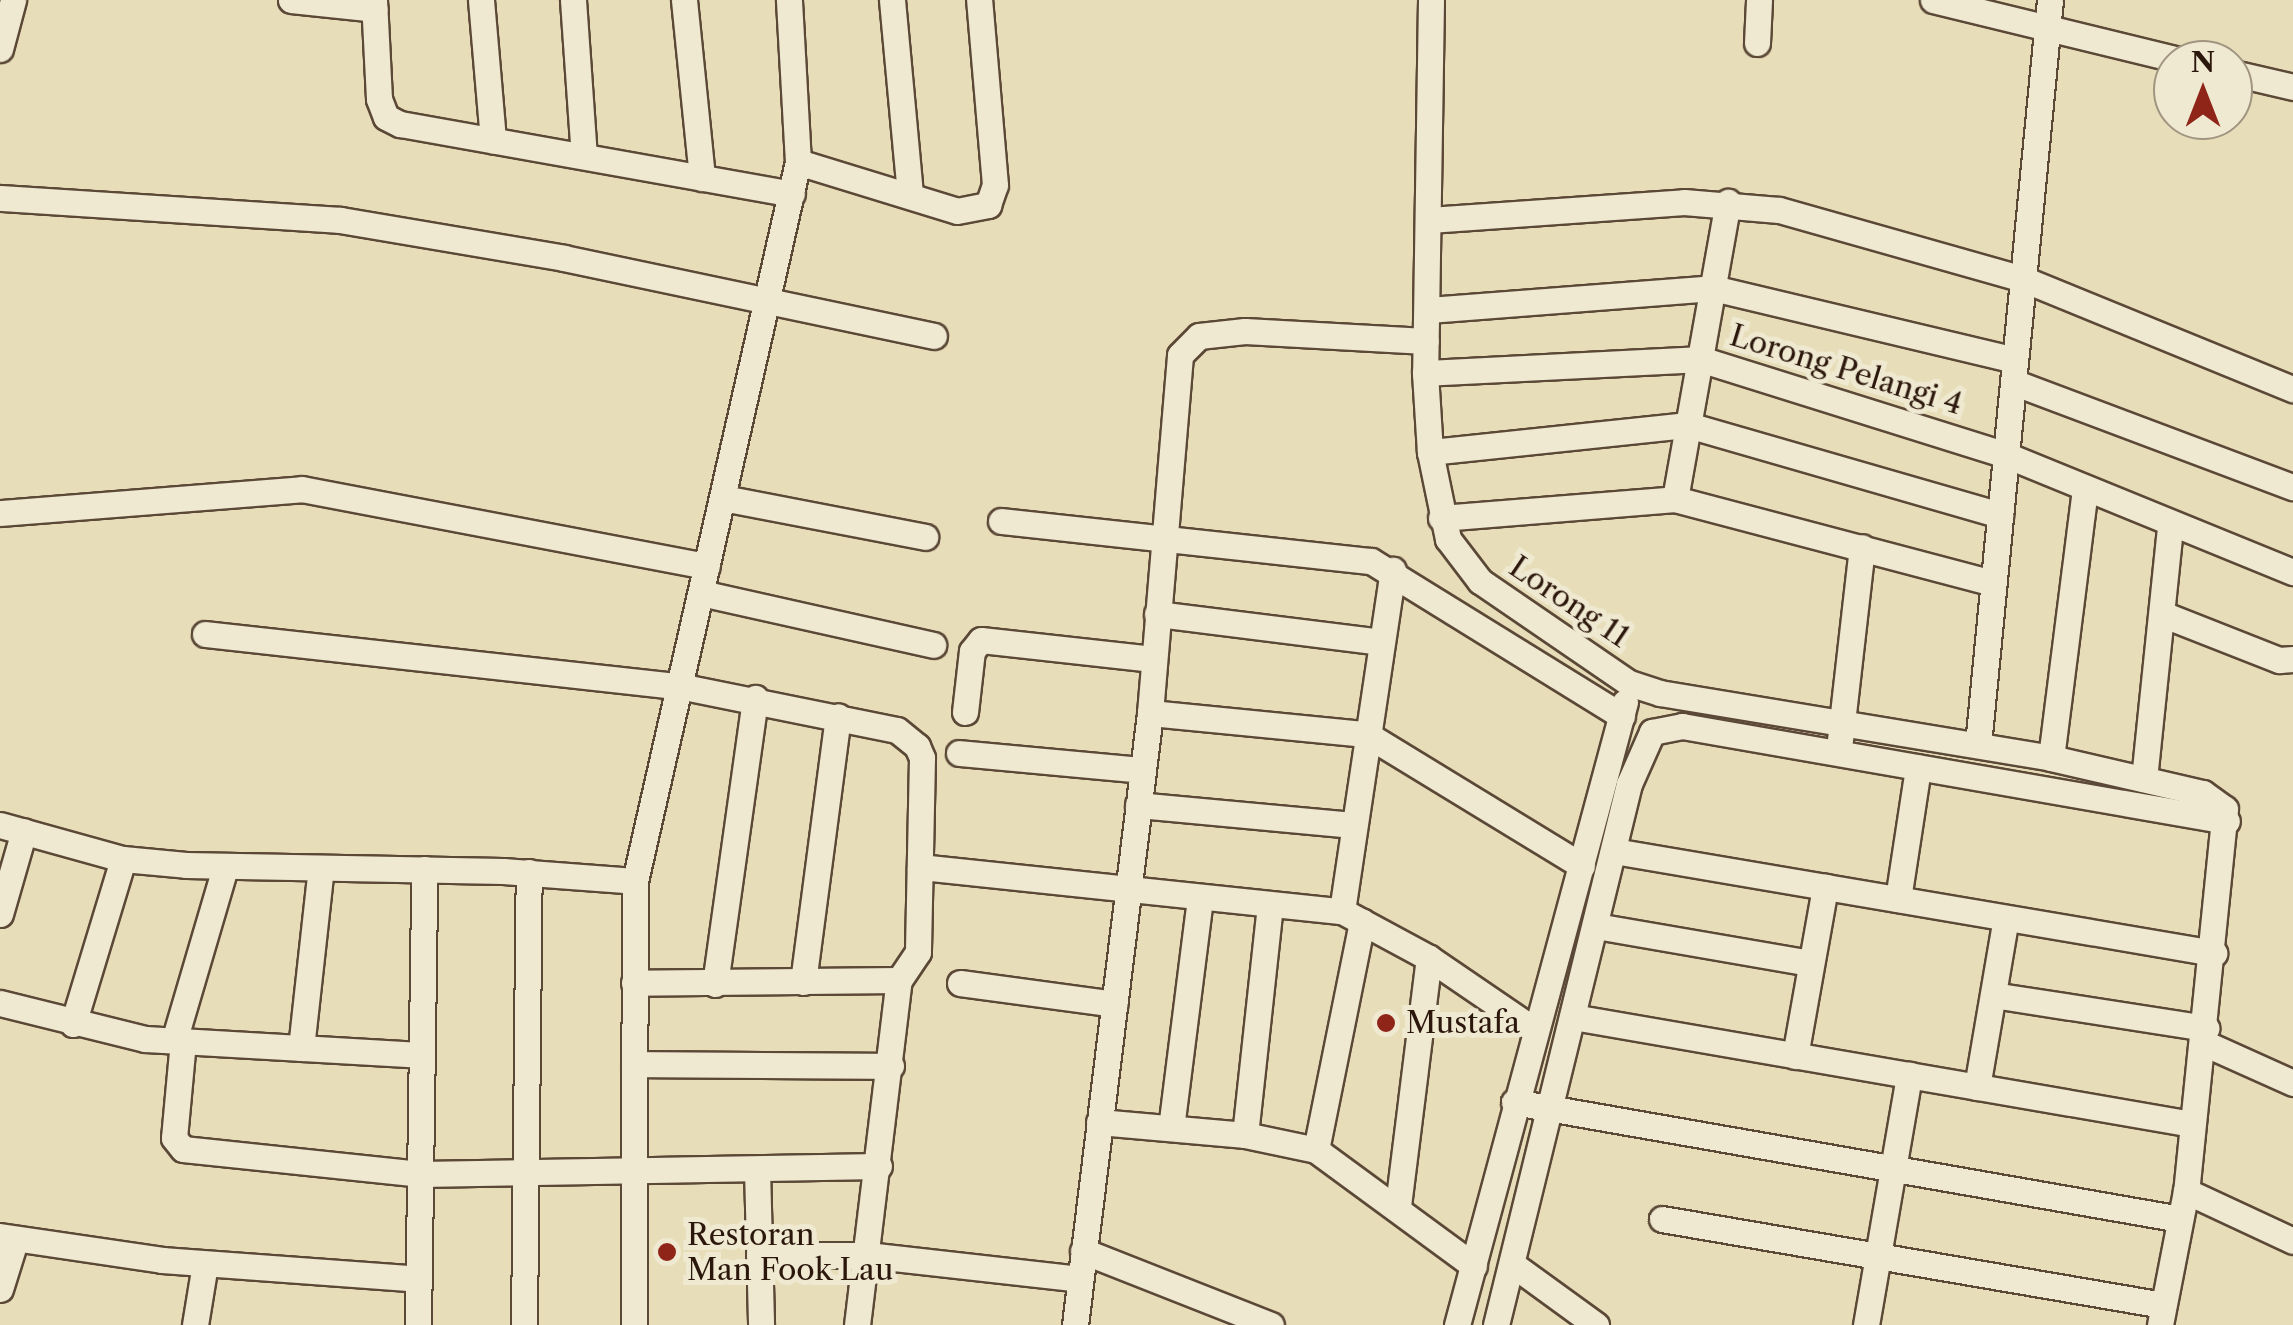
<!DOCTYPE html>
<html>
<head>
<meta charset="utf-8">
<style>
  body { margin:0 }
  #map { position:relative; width:2293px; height:1325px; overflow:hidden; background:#e7ddb8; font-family:"Libre Caslon Text",serif }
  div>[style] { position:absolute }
  .roads { filter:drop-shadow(2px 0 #5b4837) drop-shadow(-2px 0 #5b4837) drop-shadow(0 2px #5b4837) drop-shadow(0 -2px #5b4837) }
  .minor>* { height:25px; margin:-12.5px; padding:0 12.5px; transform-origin:12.5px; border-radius:12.5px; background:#efe9d1 }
  .dots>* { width:28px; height:28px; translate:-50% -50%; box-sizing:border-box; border:5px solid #efe9d1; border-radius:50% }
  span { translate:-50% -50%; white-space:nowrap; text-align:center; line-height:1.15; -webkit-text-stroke:10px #efe9d1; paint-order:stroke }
  .street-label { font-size:30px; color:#2c170c }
  .poi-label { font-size:30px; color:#2c170c }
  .left { translate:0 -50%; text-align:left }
  .north { position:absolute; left:2153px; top:40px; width:100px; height:100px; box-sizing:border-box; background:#efe9d1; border:2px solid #a19582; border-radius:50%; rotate:0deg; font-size:28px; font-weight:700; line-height:40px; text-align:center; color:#2c170c }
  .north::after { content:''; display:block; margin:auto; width:35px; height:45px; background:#8f2418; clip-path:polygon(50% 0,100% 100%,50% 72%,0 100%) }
</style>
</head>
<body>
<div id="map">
  <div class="roads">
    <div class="minor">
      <i style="left:291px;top:0;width:84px;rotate:6.1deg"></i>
      <i style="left:374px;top:0;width:99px;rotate:87.1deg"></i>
      <i style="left:379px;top:99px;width:19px;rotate:69deg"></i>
      <i style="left:386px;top:117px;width:16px;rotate:27deg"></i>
      <i style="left:400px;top:124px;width:398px;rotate:10.1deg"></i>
      <i style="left:481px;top:0;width:141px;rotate:85.1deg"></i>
      <i style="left:573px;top:0;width:156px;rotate:86deg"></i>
      <i style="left:684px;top:0;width:179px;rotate:84.2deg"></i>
      <i style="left:892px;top:0;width:195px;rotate:84.7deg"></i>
      <i style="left:1431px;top:0;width:373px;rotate:90.9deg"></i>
      <i style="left:1425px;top:373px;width:79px;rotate:86.4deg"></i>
      <i style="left:1430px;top:452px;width:89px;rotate:78.3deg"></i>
      <i style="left:1448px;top:539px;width:53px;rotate:52.7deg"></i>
      <i style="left:1480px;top:581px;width:181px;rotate:34.4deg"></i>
      <i style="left:1629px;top:683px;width:33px;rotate:18deg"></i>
      <i style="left:1660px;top:693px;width:396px;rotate:9.4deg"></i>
      <i style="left:2051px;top:758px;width:156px;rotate:13deg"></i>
      <i style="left:2203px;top:793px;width:27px;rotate:36deg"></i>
      <i style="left:2225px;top:809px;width:384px;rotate:95.8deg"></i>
      <i style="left:2186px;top:1191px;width:136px;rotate:101deg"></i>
      <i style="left:1933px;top:0;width:254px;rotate:13.7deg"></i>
      <i style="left:1757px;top:43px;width:43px;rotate:-87.3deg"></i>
      <i style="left:0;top:49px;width:51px;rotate:-75.1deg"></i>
      <i style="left:2233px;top:73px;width:62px;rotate:13.1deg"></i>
      <i style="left:798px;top:162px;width:166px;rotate:17.1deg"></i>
      <i style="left:957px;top:211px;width:32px;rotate:-11deg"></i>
      <i style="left:988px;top:205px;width:21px;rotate:-71deg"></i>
      <i style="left:995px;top:185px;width:186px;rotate:-94.9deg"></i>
      <i style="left:0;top:198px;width:341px;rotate:3.7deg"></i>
      <i style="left:340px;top:220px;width:227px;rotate:9.6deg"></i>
      <i style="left:564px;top:258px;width:378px;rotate:11.9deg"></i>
      <i style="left:1429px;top:220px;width:256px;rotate:-4deg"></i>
      <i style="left:1684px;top:202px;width:95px;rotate:4.8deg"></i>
      <i style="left:1779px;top:210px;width:254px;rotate:15.8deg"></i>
      <i style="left:2023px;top:279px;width:292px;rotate:22.2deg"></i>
      <i style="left:1428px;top:310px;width:286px;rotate:-4.4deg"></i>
      <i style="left:1713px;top:288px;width:310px;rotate:13.4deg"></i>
      <i style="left:1425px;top:373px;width:275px;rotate:-2.9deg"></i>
      <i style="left:1700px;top:359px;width:321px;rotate:17.4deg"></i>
      <i style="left:2006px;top:455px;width:310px;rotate:22.2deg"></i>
      <i style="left:2013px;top:382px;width:299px;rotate:20.6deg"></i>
      <i style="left:1430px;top:452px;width:259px;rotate:-6deg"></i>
      <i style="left:1688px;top:425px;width:325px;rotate:16.1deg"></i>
      <i style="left:723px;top:498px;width:206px;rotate:10.9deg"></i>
      <i style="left:1675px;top:499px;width:302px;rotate:-79.9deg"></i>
      <i style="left:0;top:513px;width:303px;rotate:-4.5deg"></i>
      <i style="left:302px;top:489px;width:412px;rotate:10.8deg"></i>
      <i style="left:1441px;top:518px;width:235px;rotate:-4.6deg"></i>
      <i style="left:1675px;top:499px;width:329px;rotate:14.8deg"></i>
      <i style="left:1001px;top:521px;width:372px;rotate:6.2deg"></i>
      <i style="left:1371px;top:561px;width:295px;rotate:31.7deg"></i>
      <i style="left:701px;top:593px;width:238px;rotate:12.6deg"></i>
      <i style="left:1157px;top:614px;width:226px;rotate:7.1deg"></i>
      <i style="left:2162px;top:614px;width:126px;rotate:21.5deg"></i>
      <i style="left:2279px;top:660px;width:14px;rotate:-4deg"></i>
      <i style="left:205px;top:634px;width:477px;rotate:6.3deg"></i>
      <i style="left:679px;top:686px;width:222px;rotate:11.4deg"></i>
      <i style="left:897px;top:730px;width:26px;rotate:39deg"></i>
      <i style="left:917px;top:746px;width:13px;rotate:67deg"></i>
      <i style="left:922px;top:758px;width:194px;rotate:91.2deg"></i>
      <i style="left:918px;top:952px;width:34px;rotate:124deg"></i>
      <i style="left:899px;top:980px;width:265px;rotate:179.4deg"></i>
      <i style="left:965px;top:712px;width:61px;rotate:-83.5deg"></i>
      <i style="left:972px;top:651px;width:14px;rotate:-51deg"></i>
      <i style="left:981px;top:640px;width:173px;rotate:6.3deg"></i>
      <i style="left:1150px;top:713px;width:217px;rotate:5.6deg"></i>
      <i style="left:1366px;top:734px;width:253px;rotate:31.4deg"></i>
      <i style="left:1840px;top:740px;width:194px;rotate:-83.5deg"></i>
      <i style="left:1978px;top:745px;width:748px;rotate:-84.48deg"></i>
      <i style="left:959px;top:753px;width:184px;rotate:5.3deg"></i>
      <i style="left:2051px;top:758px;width:271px;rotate:-82.8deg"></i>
      <i style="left:2144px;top:779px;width:253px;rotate:-84.1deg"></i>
      <i style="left:1138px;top:805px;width:217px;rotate:5.3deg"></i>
      <i style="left:0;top:825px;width:128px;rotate:15.5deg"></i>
      <i style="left:123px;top:859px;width:63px;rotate:5.4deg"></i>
      <i style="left:186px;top:865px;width:317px;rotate:1.1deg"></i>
      <i style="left:503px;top:871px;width:132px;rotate:4.3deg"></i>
      <i style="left:1614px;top:851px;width:609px;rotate:9.65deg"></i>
      <i style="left:920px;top:867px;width:424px;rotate:6deg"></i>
      <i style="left:1342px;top:911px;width:99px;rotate:28.4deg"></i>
      <i style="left:1429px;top:958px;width:126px;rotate:34.3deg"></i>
      <i style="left:1898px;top:899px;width:133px;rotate:-81.3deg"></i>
      <i style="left:1342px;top:911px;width:345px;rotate:-81.5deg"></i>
      <i style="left:0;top:914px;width:86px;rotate:-73.9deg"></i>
      <i style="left:1596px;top:926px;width:218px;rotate:9.8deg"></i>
      <i style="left:803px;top:982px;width:268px;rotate:-82.5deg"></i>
      <i style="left:960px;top:983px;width:156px;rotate:7.7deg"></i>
      <i style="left:715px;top:984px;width:289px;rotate:-82deg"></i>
      <i style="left:1993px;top:995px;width:216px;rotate:8.8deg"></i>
      <i style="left:0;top:1003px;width:149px;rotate:13.9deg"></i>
      <i style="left:145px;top:1039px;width:276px;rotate:3.3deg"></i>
      <i style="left:1573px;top:1017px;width:628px;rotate:9.81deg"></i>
      <i style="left:73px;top:1024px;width:172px;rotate:-73.1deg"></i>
      <i style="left:174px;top:1041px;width:180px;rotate:-73.6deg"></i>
      <i style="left:183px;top:1041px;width:97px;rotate:95.3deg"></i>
      <i style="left:174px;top:1138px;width:14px;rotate:51deg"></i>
      <i style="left:183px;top:1149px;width:238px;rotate:6deg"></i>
      <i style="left:420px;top:1174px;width:459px;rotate:-1deg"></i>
      <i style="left:2204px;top:1043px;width:98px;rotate:24.2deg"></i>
      <i style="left:301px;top:1048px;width:181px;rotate:-83.7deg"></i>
      <i style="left:1795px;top:1056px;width:172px;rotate:-79.9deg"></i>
      <i style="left:634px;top:1064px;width:257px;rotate:0.4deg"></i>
      <i style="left:1977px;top:1087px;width:171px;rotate:-80.3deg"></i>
      <i style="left:1514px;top:1102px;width:676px;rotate:9.96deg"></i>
      <i style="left:1099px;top:1122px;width:147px;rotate:5.1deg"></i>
      <i style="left:1245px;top:1135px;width:73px;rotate:11.9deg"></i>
      <i style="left:1316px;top:1150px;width:196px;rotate:36.3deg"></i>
      <i style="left:1171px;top:1128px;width:232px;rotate:-82.8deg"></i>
      <i style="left:1245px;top:1135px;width:232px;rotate:-83.8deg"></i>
      <i style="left:1316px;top:1150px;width:233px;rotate:-78.6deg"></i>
      <i style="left:757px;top:1169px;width:156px;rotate:88.5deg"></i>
      <i style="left:2186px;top:1191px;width:118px;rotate:25deg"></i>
      <i style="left:1398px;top:1206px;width:250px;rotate:-82.9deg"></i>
      <i style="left:1662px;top:1219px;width:508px;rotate:9.74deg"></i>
      <i style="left:0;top:1236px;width:164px;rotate:8.4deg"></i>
      <i style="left:162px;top:1260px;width:257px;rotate:4.2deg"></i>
      <i style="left:1083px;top:1251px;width:202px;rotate:21.5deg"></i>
      <i style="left:759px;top:1255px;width:108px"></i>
      <i style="left:867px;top:1255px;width:214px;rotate:6.4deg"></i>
      <i style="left:1512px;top:1264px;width:104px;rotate:36deg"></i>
      <i style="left:0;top:1289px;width:50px;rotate:-72.6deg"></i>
      <i style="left:195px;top:1325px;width:62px;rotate:-80.7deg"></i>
      <i style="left:418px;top:1325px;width:456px;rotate:-89.2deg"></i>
      <i style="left:524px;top:1325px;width:453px;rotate:-89.4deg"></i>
      <i style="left:634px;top:1325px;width:444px;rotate:-89.9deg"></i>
      <i style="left:635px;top:881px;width:737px;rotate:-77.23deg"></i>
      <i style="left:798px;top:162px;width:162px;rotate:-93.2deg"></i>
      <i style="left:857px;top:1325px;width:348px;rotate:-83.1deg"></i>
      <i style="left:1075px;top:1325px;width:617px;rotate:-83.01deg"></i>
      <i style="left:1150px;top:713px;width:359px;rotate:-85.2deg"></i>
      <i style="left:1180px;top:355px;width:27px;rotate:-45deg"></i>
      <i style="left:1199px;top:336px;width:46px;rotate:-6.2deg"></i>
      <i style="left:1245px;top:331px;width:181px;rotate:3.2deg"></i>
      <i style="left:1457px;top:1325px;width:645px;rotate:-74.91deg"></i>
      <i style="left:1496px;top:1325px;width:557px;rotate:-76.19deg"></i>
      <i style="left:1629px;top:784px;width:57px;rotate:-66.1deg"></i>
      <i style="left:1652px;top:732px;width:31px;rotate:-11deg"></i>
      <i style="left:1682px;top:726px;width:553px;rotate:9.89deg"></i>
      <i style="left:1866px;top:1325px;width:254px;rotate:-80.2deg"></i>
    </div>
  </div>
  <div class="dots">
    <i style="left:1386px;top:1023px;background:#8f2418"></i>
    <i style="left:667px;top:1252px;background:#8f2418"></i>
  </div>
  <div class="street-label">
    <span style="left:1846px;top:370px;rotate:17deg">Lorong Pelangi 4</span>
    <span style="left:1569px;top:602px;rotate:34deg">Lorong 11</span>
  </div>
  <div class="poi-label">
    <span class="left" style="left:1406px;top:1023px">Mustafa</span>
    <span class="left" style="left:687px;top:1252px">Restoran<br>Man Fook Lau</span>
  </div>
  <div class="north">N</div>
</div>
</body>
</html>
